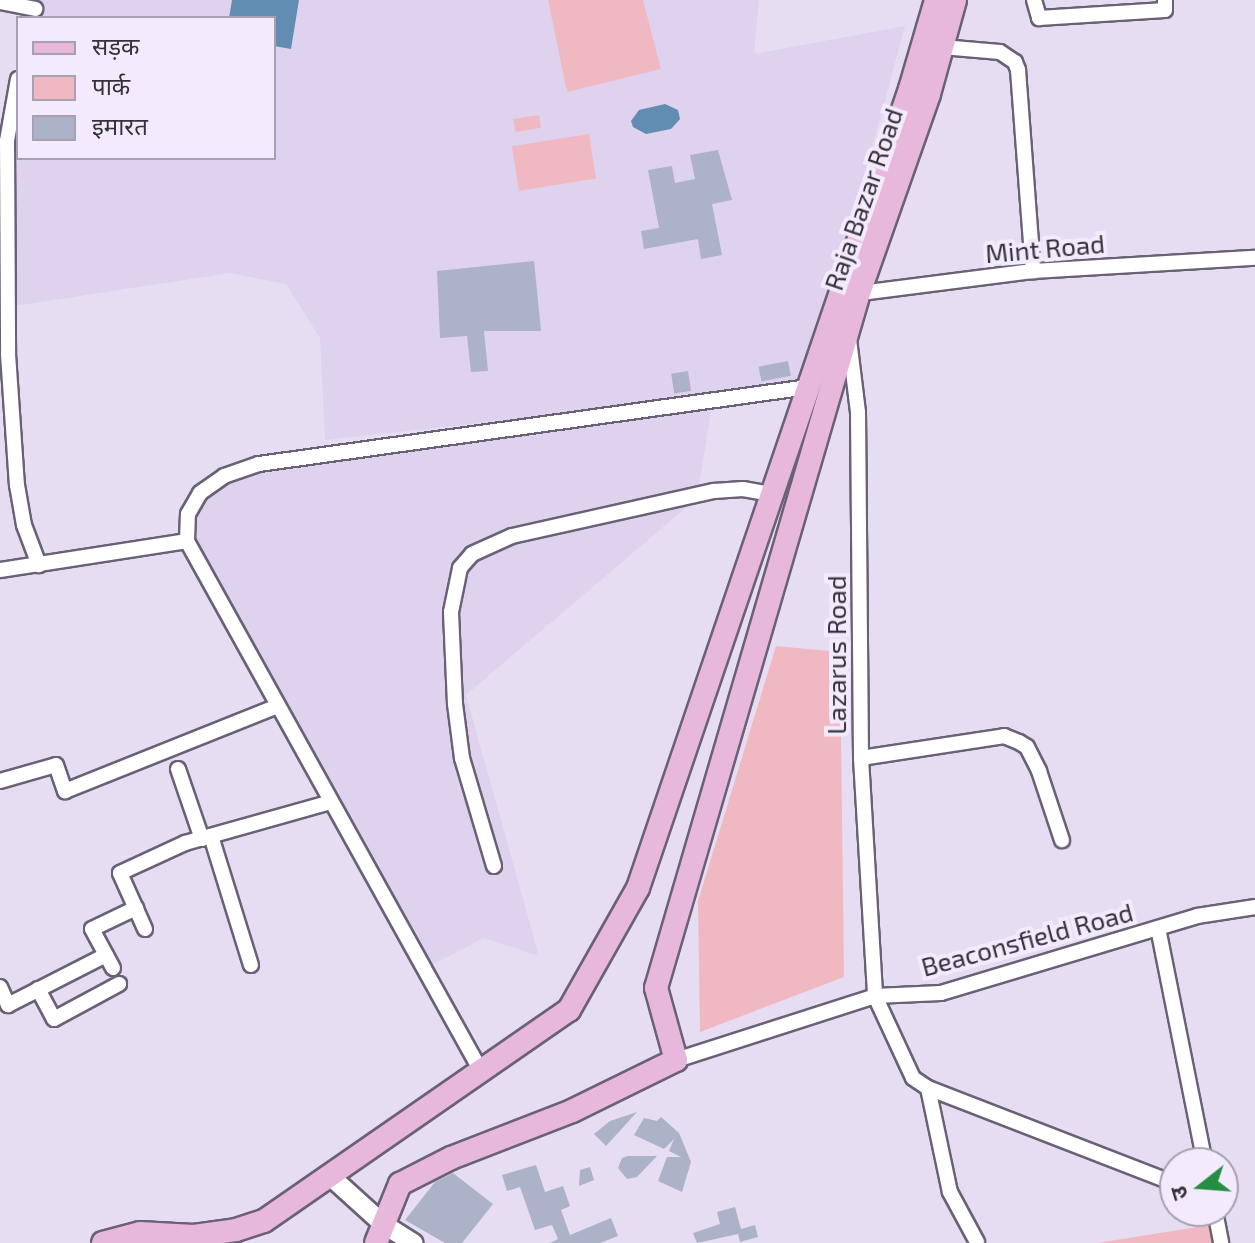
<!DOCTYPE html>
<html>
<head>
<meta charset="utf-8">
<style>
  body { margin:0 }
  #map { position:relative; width:1255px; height:1243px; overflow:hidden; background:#e7ddf3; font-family:"Exo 2","Noto Sans Devanagari",sans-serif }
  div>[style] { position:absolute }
  .built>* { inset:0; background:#ded2ef }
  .green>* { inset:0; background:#f0b9c2; transform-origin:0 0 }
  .water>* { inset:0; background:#608db1 }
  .building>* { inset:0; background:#acb2c7; transform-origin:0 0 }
  .roads { filter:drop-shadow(2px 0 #6a6175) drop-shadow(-2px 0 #6a6175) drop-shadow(0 2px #6a6175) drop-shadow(0 -2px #6a6175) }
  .minor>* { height:14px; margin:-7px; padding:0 7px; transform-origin:7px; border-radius:7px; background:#fff }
  .tertiary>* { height:18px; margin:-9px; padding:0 9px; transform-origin:9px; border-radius:9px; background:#fff }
  .primary>* { height:22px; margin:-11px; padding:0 11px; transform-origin:11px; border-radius:11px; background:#e8b8dc }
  span { translate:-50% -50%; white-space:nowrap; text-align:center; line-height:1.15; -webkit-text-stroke:8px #f3ebfd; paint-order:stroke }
  .street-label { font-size:26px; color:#36323a }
  .legend { position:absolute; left:16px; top:16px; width:260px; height:144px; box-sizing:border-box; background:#f3ebfd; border:2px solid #a7a1af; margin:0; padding:10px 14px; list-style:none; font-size:24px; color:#36323a }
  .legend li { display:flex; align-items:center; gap:16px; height:40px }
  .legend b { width:40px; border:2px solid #a7a1af }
  .north { position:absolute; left:1159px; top:1147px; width:80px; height:80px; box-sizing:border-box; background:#f3ebfd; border:2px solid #a7a1af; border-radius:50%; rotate:253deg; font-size:22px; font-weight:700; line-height:32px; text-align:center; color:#36323a }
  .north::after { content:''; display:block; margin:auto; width:28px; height:36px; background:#258e45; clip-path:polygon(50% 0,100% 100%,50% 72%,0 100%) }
</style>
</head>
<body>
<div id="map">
  <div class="built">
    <i style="clip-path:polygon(36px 0,759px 0,754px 54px,905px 26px,808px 387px,325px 440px,320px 338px,286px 284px,230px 273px,15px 306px,11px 137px,18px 101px,18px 158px,274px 158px,274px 18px,33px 18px)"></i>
    <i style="clip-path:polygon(713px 399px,697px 498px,466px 695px,539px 956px,484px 938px,424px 969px,187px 541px,188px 514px,224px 476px)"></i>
  </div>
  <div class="green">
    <i style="clip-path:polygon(548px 0,643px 0,661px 69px,567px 92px)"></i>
    <i style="left:539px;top:115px;width:13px;height:26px;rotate:81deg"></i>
    <i style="left:589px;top:134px;width:45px;height:78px;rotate:81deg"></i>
    <i style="clip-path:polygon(776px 646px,840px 652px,844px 977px,700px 1032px,698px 901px)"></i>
    <i style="clip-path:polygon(1210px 1225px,1212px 1243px,1097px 1243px)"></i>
  </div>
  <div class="water">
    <i style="clip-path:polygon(232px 0,299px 0,291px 49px,274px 46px,274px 18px,229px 18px)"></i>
    <i style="clip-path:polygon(665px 104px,678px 110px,680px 119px,671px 129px,646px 134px,633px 127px,631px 121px,639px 110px)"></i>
  </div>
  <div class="building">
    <i style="clip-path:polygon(718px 150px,732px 200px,712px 204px,722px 255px,701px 259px,698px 239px,644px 249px,641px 231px,659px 228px,648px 170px,672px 166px,675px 183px,695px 179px,690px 155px)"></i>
    <i style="clip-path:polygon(534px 261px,541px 331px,484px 331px,488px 371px,471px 372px,467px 336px,440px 338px,437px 271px)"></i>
    <i style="left:788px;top:361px;width:15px;height:30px;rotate:79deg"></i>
    <i style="left:688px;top:371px;width:20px;height:17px;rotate:81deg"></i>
    <i style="clip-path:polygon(637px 1112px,606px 1146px,594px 1134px,610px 1121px)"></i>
    <i style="clip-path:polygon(661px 1117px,679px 1133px,691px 1162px,682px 1192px,658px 1181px,667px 1157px,681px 1157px,669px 1151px,674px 1139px,664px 1149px,634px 1135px,644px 1118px,657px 1121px)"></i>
    <i style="clip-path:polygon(628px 1156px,657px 1156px,637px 1177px,627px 1179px,618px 1168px,622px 1158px)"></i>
    <i style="clip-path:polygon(536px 1165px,545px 1192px,563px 1186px,570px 1206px,561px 1210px,570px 1235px,611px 1218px,618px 1236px,600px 1243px,550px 1243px,558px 1239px,552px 1225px,535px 1230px,520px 1187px,507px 1191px,502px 1175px)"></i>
    <i style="clip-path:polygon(590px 1167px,594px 1180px,579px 1186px,580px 1170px)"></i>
    <i style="clip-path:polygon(453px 1173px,493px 1204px,462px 1243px,445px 1243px,405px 1220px,435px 1182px)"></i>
    <i style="clip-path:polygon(735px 1207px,741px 1229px,755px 1225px,758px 1237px,740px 1242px,738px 1234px,697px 1243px,693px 1233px,720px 1224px,717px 1212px)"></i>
  </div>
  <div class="roads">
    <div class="minor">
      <i style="left:1034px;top:0;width:19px;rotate:74deg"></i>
      <i style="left:1039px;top:18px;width:126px;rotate:-3.6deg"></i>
      <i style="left:1165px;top:10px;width:10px;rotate:-90deg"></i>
      <i style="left:0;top:2px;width:36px;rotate:11deg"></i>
      <i style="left:942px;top:47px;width:58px;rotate:4.9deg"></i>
      <i style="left:1000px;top:52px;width:18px;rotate:34deg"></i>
      <i style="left:1015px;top:62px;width:9px;rotate:69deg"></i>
      <i style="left:1018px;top:70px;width:202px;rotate:85.7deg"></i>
      <i style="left:18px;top:79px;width:63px;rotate:100.1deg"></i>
      <i style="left:7px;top:141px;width:213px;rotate:89.7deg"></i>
      <i style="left:8px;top:354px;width:131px;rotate:86.1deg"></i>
      <i style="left:17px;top:485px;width:41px;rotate:80.1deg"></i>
      <i style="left:24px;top:525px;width:43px;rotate:69.4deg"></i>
      <i style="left:853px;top:294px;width:181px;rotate:-7.3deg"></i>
      <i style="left:1033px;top:271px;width:222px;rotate:-3.4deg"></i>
      <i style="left:849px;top:339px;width:74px;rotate:83deg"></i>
      <i style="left:858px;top:412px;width:346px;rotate:89.5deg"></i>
      <i style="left:861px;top:758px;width:238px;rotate:86.6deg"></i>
      <i style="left:875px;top:996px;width:90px;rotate:65.1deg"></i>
      <i style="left:913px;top:1078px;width:18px;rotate:34deg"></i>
      <i style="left:928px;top:1088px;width:265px;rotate:21.2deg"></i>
      <i style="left:0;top:570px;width:189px;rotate:-8.8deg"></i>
      <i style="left:861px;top:758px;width:145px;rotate:-8.7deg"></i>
      <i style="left:1004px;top:736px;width:16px;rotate:22deg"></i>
      <i style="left:1019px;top:742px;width:9px;rotate:32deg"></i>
      <i style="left:1027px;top:747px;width:27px;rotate:63deg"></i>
      <i style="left:1039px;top:771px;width:73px;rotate:71.6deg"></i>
      <i style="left:178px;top:769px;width:74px;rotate:71.1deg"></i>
      <i style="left:0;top:781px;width:58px;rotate:-15.9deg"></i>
      <i style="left:56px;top:765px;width:28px;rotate:71deg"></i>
      <i style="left:65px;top:791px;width:229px;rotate:-21.8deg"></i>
      <i style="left:211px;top:836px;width:135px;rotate:72.8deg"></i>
      <i style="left:494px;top:866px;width:113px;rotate:-106.5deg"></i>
      <i style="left:462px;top:758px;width:54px;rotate:-97.4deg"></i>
      <i style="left:455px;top:704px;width:92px;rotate:-92.5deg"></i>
      <i style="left:451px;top:612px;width:45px;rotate:-78.4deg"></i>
      <i style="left:460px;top:568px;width:18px;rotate:-49deg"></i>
      <i style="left:472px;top:554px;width:44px;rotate:-24.2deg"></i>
      <i style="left:512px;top:536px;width:207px;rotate:-12.6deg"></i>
      <i style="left:714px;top:491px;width:29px;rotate:-4deg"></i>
      <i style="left:743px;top:489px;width:29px;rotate:10deg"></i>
      <i style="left:1158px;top:928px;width:240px;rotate:78.7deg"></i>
      <i style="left:145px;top:929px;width:61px;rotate:-114.1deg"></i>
      <i style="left:120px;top:873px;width:72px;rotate:-24.8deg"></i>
      <i style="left:185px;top:843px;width:152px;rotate:-15.7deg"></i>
      <i style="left:113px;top:968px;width:44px;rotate:-118.3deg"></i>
      <i style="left:92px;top:929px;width:49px;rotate:-25.5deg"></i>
      <i style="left:0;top:987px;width:20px;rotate:66deg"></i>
      <i style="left:8px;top:1005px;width:110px;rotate:-27deg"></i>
      <i style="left:38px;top:989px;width:34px;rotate:62deg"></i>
      <i style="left:54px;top:1019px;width:74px;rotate:-28.3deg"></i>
      <i style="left:676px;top:1060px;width:209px;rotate:-17.8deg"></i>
      <i style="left:875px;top:996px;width:66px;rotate:-2.6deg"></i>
      <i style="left:941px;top:993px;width:267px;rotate:-16.7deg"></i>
      <i style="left:1197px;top:916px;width:59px;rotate:-8.8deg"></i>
      <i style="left:481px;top:1071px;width:606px;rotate:-119.02deg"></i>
      <i style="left:187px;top:541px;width:27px;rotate:-88deg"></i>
      <i style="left:188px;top:514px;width:24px;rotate:-60deg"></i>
      <i style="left:200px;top:493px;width:29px;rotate:-35deg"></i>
      <i style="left:224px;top:476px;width:37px;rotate:-19deg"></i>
      <i style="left:259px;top:464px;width:554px;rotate:-7.98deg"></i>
      <i style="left:928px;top:1088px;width:106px;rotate:78.1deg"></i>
      <i style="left:950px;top:1192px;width:57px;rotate:61.6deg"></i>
      <i style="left:1215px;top:1211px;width:33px;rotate:79deg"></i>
    </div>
    <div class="tertiary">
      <i style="left:329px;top:1175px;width:73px;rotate:42.2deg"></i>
      <i style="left:383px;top:1224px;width:36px;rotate:32deg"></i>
    </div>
    <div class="primary">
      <i style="left:103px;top:1243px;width:38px;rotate:-15deg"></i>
      <i style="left:140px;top:1233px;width:54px;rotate:3.2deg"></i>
      <i style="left:194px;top:1236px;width:42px;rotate:-8.1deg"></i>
      <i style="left:236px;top:1230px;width:29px;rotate:-18deg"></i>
      <i style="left:264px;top:1221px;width:371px;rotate:-34.7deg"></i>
      <i style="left:569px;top:1010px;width:140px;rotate:-60.5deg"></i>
      <i style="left:638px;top:888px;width:844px;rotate:-71.2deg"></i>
      <i style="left:910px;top:89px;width:93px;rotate:-73.7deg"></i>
      <i style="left:376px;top:1243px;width:64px;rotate:-67.9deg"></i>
      <i style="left:400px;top:1184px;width:57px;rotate:-27deg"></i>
      <i style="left:451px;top:1158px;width:130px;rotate:-21.2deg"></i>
      <i style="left:572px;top:1111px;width:116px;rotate:-26.1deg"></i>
      <i style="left:676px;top:1060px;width:75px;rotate:-105.5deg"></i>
      <i style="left:656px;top:988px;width:724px;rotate:-73.72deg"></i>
      <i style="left:859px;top:293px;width:211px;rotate:-70.6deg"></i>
      <i style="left:929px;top:94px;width:98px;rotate:-74.5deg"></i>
    </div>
  </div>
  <div class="street-label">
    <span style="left:863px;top:199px;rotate:-71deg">Raja Bazar Road</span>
    <span style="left:1045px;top:248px;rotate:-5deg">Mint Road</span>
    <span style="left:836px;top:655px;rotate:-90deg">Lazarus Road</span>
    <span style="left:1027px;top:939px;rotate:-15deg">Beaconsfield Road</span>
  </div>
  <ul class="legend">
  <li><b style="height:10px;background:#e8b8dc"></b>सड़क</li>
  <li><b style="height:22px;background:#f0b9c2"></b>पार्क</li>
  <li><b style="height:22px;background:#acb2c7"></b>इमारत</li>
  </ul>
  <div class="north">उ</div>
</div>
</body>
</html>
